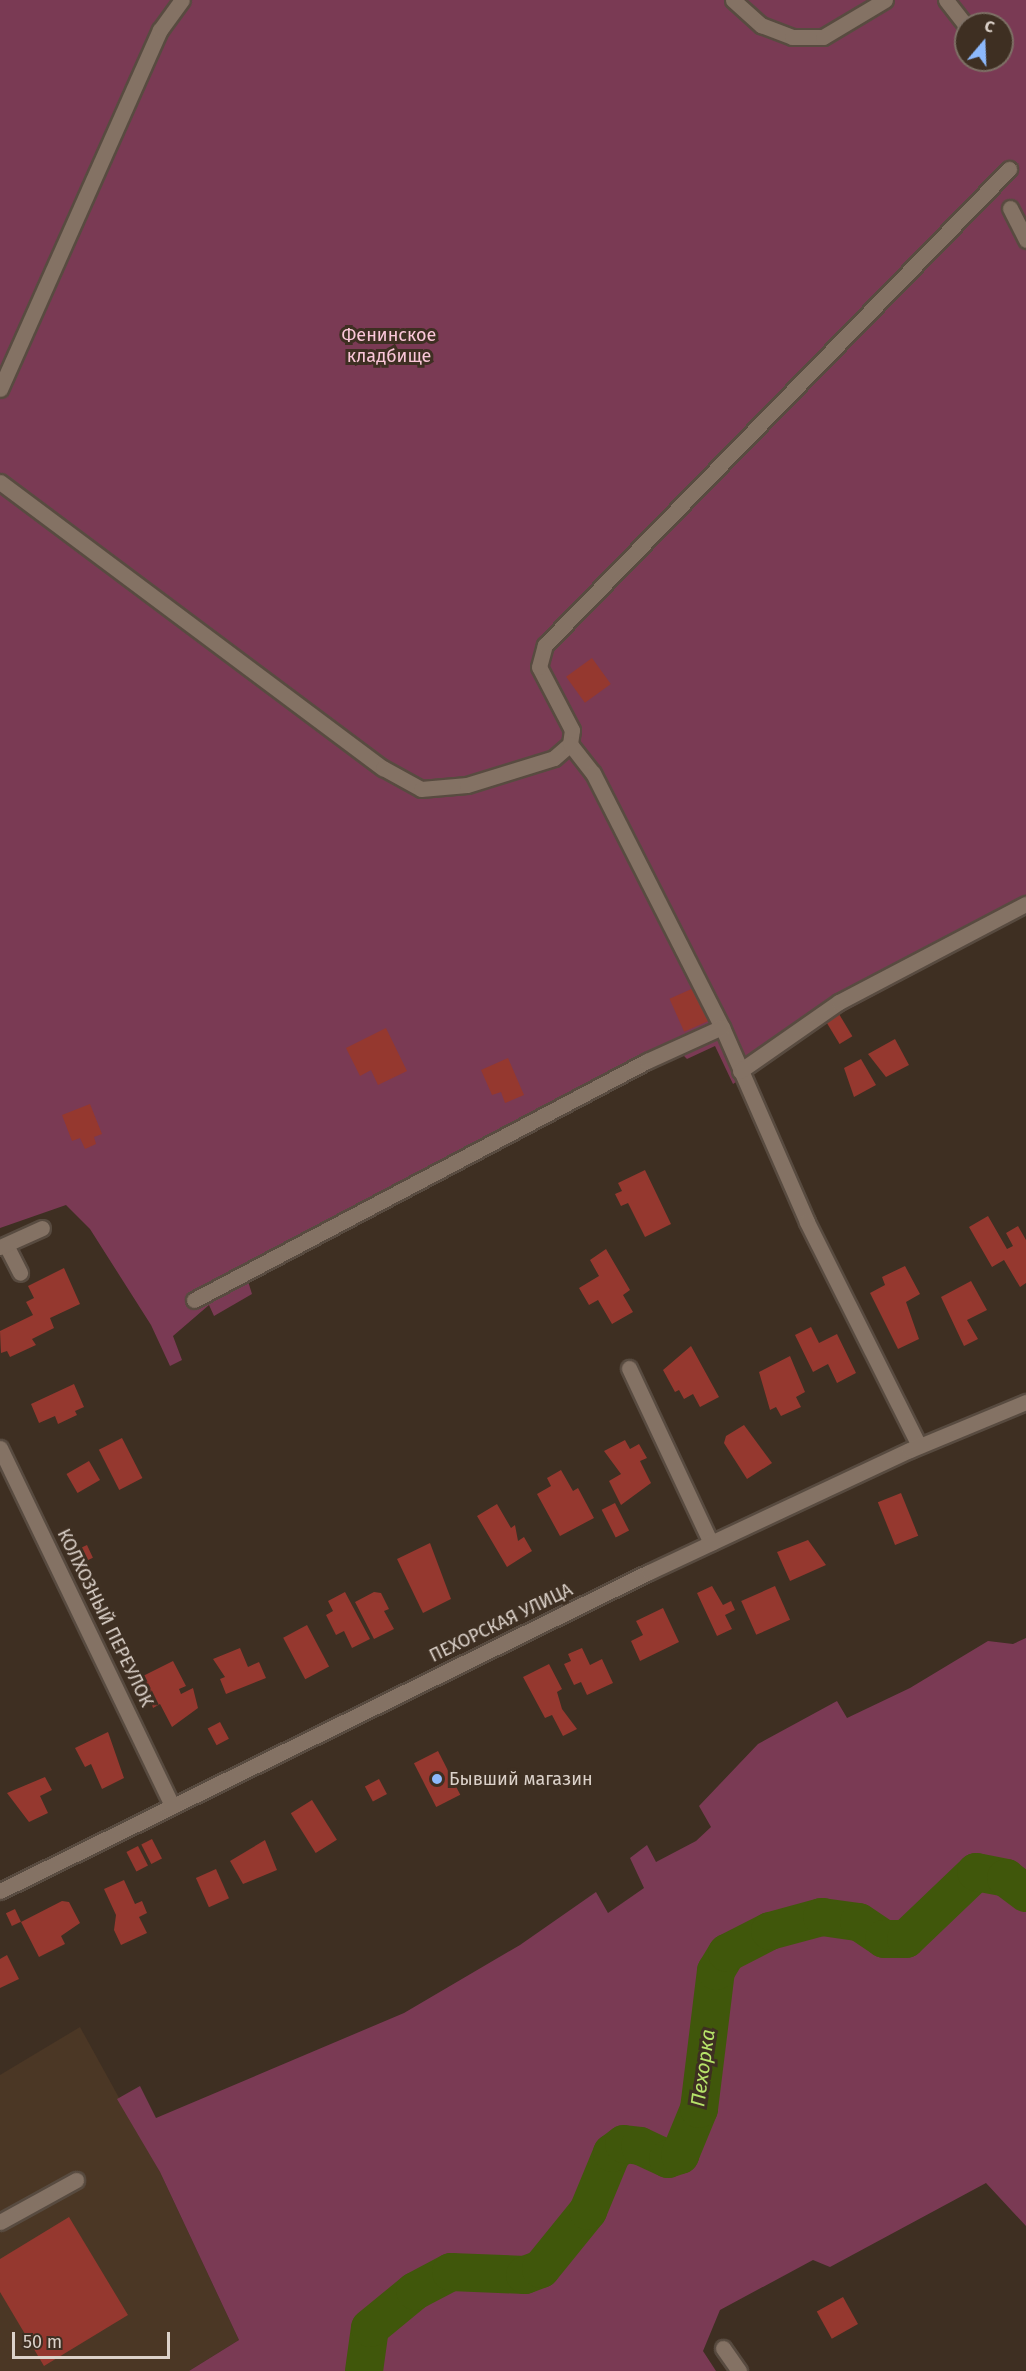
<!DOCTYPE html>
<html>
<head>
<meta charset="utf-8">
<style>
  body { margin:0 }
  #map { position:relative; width:1026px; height:2371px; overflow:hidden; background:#3e2f22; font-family:"Fira Sans",sans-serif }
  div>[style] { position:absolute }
  .built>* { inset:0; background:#4b3725 }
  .green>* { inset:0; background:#7a3a54 }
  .river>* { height:38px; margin:-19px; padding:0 19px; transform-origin:19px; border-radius:19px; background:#40570b }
  .building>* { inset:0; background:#95382f; transform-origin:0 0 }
  .roads { filter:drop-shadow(2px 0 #584b40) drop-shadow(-2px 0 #584b40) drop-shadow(0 2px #584b40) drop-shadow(0 -2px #584b40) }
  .minor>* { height:15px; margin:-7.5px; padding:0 7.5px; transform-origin:7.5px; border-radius:7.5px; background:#847264 }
  .dots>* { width:16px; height:16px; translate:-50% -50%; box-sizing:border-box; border:3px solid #3e2f22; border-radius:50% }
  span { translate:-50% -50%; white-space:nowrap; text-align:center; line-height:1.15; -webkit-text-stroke:6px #3e2f22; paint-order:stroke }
  .park-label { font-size:18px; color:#fbc7d9 }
  .street-label { font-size:18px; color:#dcd2ca }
  .poi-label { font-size:18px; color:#dcd2ca }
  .left { translate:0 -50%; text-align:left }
  .water-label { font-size:20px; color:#b6e269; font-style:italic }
  .north { position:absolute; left:954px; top:12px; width:60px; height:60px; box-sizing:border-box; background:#3e2f22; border:2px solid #7d7065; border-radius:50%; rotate:19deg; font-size:16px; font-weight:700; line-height:24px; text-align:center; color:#dcd2ca }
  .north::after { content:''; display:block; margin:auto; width:21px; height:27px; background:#8db9fc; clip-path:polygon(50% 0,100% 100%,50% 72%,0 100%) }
  .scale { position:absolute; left:12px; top:2332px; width:158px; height:27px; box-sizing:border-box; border:3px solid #dcd2ca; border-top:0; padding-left:8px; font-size:18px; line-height:21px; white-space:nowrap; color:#dcd2ca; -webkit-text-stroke:4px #3e2f22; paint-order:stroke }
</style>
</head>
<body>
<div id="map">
  <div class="built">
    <i style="clip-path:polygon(80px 2027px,160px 2172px,239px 2340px,189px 2371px,0 2371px,0 2075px)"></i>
  </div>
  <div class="green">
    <i style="clip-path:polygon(evenodd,0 0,1026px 0,1026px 915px,839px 1014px,733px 1084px,715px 1046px,687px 1059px,683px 1055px,651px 1067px,247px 1278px,252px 1294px,214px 1316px,209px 1305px,173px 1336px,182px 1360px,170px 1366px,151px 1325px,90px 1229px,66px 1205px,0 1228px,0 0,966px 24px,1002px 24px,1002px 60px,966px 60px,966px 24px)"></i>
    <i style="clip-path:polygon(1026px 1638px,1026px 2226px,986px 2183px,830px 2267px,813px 2260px,720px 2310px,703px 2351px,716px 2371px,189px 2371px,239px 2340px,160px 2172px,117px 2099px,140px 2086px,156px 2118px,404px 2013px,520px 1945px,596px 1892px,608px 1913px,644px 1888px,630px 1858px,647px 1845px,656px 1862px,696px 1841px,711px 1827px,699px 1806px,758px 1744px,837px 1701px,847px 1718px,910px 1688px,988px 1641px,1013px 1644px)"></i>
  </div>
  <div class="river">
    <i style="left:364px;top:2371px;width:43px;rotate:-82.1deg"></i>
    <i style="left:370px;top:2328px;width:58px;rotate:-39.4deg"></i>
    <i style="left:415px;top:2291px;width:41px;rotate:-27.8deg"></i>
    <i style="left:451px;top:2272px;width:74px;rotate:2.3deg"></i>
    <i style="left:525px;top:2275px;width:17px;rotate:-21deg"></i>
    <i style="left:541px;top:2269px;width:75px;rotate:-51deg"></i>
    <i style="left:588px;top:2211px;width:63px;rotate:-67.5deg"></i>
    <i style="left:612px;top:2153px;width:15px;rotate:-37deg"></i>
    <i style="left:624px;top:2144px;width:16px;rotate:7deg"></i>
    <i style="left:640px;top:2146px;width:31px;rotate:25deg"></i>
    <i style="left:668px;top:2159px;width:13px;rotate:-18deg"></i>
    <i style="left:680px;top:2155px;width:50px;rotate:-67.6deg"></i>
    <i style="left:699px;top:2109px;width:139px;rotate:-83deg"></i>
    <i style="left:716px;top:1971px;width:21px;rotate:-59deg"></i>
    <i style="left:727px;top:1953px;width:48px;rotate:-27.1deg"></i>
    <i style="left:770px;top:1931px;width:54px;rotate:-15.1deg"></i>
    <i style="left:822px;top:1917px;width:37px;rotate:8deg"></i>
    <i style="left:859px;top:1922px;width:30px;rotate:34deg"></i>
    <i style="left:884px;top:1939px;width:22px"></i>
    <i style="left:906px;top:1939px;width:97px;rotate:-43.7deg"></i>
    <i style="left:976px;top:1872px;width:31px;rotate:11deg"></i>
    <i style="left:1006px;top:1878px;width:25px;rotate:37deg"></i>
  </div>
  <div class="building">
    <i style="left:592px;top:658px;width:32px;height:32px;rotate:54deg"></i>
    <i style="left:696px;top:987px;width:36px;height:29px;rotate:66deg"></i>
    <i style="left:839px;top:1014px;width:26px;height:15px;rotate:59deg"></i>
    <i style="clip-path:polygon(386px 1028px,407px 1071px,378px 1085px,371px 1070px,360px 1076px,346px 1048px)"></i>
    <i style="clip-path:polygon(895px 1039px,909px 1065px,886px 1077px,868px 1054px)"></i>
    <i style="clip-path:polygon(508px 1058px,524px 1095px,505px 1103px,501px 1092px,492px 1095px,481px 1070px)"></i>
    <i style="clip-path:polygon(861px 1059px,876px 1085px,854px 1097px,844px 1068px)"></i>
    <i style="clip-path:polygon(90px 1104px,102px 1134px,94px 1137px,96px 1144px,85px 1149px,80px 1138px,72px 1141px,62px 1115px)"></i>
    <i style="clip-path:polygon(645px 1170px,671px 1224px,645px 1237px,628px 1203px,621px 1206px,615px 1194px,622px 1191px,618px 1183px)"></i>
    <i style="clip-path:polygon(988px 1216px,1007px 1249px,1013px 1246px,1006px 1233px,1018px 1226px,1026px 1240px,1026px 1283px,1020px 1287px,1004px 1260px,992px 1267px,969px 1227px)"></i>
    <i style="clip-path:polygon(606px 1249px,630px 1290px,623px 1295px,633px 1312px,612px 1324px,598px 1300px,589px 1305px,579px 1288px,599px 1276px,590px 1260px)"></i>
    <i style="clip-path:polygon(905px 1266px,920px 1294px,906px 1302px,919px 1339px,898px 1349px,870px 1293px,885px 1285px,882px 1277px)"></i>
    <i style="clip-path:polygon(64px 1268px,80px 1304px,50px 1318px,54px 1328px,32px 1339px,36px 1345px,10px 1357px,7px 1351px,1px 1353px,0 1331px,33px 1315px,26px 1302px,34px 1298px,28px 1286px)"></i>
    <i style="clip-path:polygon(971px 1281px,987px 1310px,967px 1320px,978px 1339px,964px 1346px,941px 1297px)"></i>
    <i style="clip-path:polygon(811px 1327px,819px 1343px,837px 1334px,856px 1373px,837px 1383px,828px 1364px,813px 1372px,795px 1335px)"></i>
    <i style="clip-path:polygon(691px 1346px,719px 1397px,700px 1407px,693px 1394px,684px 1399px,679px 1390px,675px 1392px,663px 1370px)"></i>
    <i style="clip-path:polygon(790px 1356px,805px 1392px,796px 1397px,801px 1407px,781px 1416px,776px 1407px,770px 1410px,759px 1372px)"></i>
    <i style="clip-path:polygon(74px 1384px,84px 1407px,75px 1411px,77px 1415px,58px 1424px,55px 1416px,39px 1423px,31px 1404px)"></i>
    <i style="clip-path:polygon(744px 1425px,772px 1463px,747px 1479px,724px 1443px,726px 1436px)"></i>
    <i style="left:122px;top:1438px;width:45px;height:26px;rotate:63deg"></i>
    <i style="clip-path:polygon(625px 1440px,630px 1449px,639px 1444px,647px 1458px,640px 1461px,651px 1483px,621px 1505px,609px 1481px,621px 1474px,604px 1451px)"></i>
    <i style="left:89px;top:1461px;width:22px;height:26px;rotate:60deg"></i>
    <i style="clip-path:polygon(561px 1470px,573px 1491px,578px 1488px,594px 1518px,560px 1536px,537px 1494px,551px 1486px,547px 1478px)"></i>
    <i style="left:901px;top:1493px;width:46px;height:25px;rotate:68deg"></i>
    <i style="left:615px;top:1503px;width:31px;height:15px;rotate:63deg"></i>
    <i style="clip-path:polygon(497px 1504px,511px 1528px,515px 1525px,518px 1541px,524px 1537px,532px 1551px,507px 1567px,477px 1516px)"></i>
    <i style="clip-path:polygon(808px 1540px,826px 1565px,790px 1581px,777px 1552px)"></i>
    <i style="clip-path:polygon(430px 1543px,451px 1599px,423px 1613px,397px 1559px)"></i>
    <i style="left:87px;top:1545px;width:14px;height:20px;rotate:65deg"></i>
    <i style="clip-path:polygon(712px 1586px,723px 1605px,731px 1601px,735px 1610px,725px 1615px,732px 1629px,717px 1636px,697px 1593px)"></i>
    <i style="left:775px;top:1586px;width:37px;height:37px;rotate:66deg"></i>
    <i style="clip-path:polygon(345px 1592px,370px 1639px,352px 1648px,344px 1631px,336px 1635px,326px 1615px,333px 1611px,328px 1601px)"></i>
    <i style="clip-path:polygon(374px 1592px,381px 1593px,389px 1609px,384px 1611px,394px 1629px,374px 1639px,355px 1602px)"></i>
    <i style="clip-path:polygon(663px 1608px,679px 1642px,640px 1661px,631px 1641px,643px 1635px,636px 1621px)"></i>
    <i style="left:307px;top:1625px;width:47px;height:27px;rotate:62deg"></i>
    <i style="clip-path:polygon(240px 1648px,248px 1667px,259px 1662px,266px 1678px,226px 1694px,220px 1679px,225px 1677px,213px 1659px)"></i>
    <i style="clip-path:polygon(582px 1648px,590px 1665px,602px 1659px,613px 1683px,587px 1695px,581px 1682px,574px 1685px,564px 1664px,571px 1661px,568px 1654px)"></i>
    <i style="clip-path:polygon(173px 1661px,186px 1686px,179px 1689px,181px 1694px,193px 1688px,198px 1708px,172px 1727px,160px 1704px,153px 1708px,143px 1676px)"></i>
    <i style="clip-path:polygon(549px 1664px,562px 1689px,557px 1692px,562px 1709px,577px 1729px,563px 1736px,552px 1715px,545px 1718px,523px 1677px)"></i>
    <i style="left:220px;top:1722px;width:19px;height:14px;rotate:62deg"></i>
    <i style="clip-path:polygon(108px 1732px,124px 1778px,102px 1789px,91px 1764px,85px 1767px,75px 1748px)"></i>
    <i style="left:438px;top:1751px;width:49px;height:27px;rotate:63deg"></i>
    <i style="clip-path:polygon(45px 1777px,52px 1790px,40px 1796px,48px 1813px,29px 1822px,7px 1793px)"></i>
    <i style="left:379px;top:1779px;width:17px;height:16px;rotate:62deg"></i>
    <i style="left:312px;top:1800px;width:47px;height:25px;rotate:58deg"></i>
    <i style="left:152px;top:1839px;width:22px;height:12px;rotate:63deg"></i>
    <i style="clip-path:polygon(265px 1840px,277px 1870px,243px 1884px,230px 1861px)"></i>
    <i style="left:138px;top:1846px;width:22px;height:13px;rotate:63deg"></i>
    <i style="left:216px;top:1869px;width:32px;height:22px;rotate:66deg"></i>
    <i style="clip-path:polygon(124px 1880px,135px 1904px,142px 1901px,147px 1913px,139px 1917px,147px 1933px,121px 1945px,114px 1930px,116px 1915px,104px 1889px)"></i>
    <i style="clip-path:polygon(62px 1901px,69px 1902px,80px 1923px,61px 1936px,65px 1944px,39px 1957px,21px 1922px)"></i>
    <i style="left:15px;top:1909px;width:14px;height:10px;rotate:65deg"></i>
    <i style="clip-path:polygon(7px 1955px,19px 1979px,0 1988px,0 1959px)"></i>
    <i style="clip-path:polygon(69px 2217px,128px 2315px,44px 2366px,0 2292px,0 2259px)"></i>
    <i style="left:843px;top:2297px;width:31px;height:30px;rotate:61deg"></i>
  </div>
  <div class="roads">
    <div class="minor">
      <i style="left:733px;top:0;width:38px;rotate:42deg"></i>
      <i style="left:761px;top:25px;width:33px;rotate:21deg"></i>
      <i style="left:792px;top:37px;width:31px"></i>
      <i style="left:823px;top:37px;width:72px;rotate:-30.8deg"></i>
      <i style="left:946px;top:0;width:33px;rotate:52deg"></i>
      <i style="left:1010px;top:208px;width:36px;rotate:63deg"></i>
      <i style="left:0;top:389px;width:393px;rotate:-66deg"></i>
      <i style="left:160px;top:30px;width:37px;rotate:-54deg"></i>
      <i style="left:0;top:482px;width:478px;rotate:36.8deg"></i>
      <i style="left:383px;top:768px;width:43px;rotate:28.9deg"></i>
      <i style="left:421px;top:789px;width:46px;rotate:-5deg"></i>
      <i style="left:467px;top:785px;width:91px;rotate:-17.2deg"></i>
      <i style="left:554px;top:758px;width:21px;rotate:-41deg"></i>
      <i style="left:570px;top:744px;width:14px;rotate:-82deg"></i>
      <i style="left:572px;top:730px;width:71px;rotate:-117.6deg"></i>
      <i style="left:539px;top:667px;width:23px;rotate:-75deg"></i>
      <i style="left:545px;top:645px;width:665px;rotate:-45.73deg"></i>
      <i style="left:570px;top:744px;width:37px;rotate:52deg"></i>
      <i style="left:593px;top:773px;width:285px;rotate:63.1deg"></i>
      <i style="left:722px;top:1027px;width:213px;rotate:66.4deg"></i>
      <i style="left:807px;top:1222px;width:250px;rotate:63.4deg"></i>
      <i style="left:740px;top:1071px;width:121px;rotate:-34.9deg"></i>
      <i style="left:839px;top:1002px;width:211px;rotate:-27.7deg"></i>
      <i style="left:6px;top:1245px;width:31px;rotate:63deg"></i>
      <i style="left:0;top:1247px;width:46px;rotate:-24.3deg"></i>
      <i style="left:194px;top:1300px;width:512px;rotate:-27.82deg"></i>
      <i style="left:647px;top:1061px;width:82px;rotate:-24.4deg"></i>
      <i style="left:629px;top:1368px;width:193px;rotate:64.9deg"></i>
      <i style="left:0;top:1448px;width:396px;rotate:64.3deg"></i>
      <i style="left:0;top:1891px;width:723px;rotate:-26.18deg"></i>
      <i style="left:649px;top:1572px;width:288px;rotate:-25.1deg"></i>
      <i style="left:910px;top:1450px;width:126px;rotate:-22.5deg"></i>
      <i style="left:0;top:2222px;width:87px;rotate:-28.9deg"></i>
      <i style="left:723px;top:2348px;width:28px;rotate:55deg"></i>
    </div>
  </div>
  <div class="dots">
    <i style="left:437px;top:1779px;background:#8db9fc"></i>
  </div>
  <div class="park-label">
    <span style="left:389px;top:346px">Фенинское<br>кладбище</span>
  </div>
  <div class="street-label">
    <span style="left:105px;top:1618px;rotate:64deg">КОЛХОЗНЫЙ ПЕРЕУЛОК</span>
    <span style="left:501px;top:1623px;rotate:-26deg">ПЕХОРСКАЯ УЛИЦА</span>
  </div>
  <div class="poi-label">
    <span class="left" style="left:449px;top:1779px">Бывший магазин</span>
  </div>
  <div class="water-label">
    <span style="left:703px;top:2068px;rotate:-82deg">Пехорка</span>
  </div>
  <div class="north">С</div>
  <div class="scale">50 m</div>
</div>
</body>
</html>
